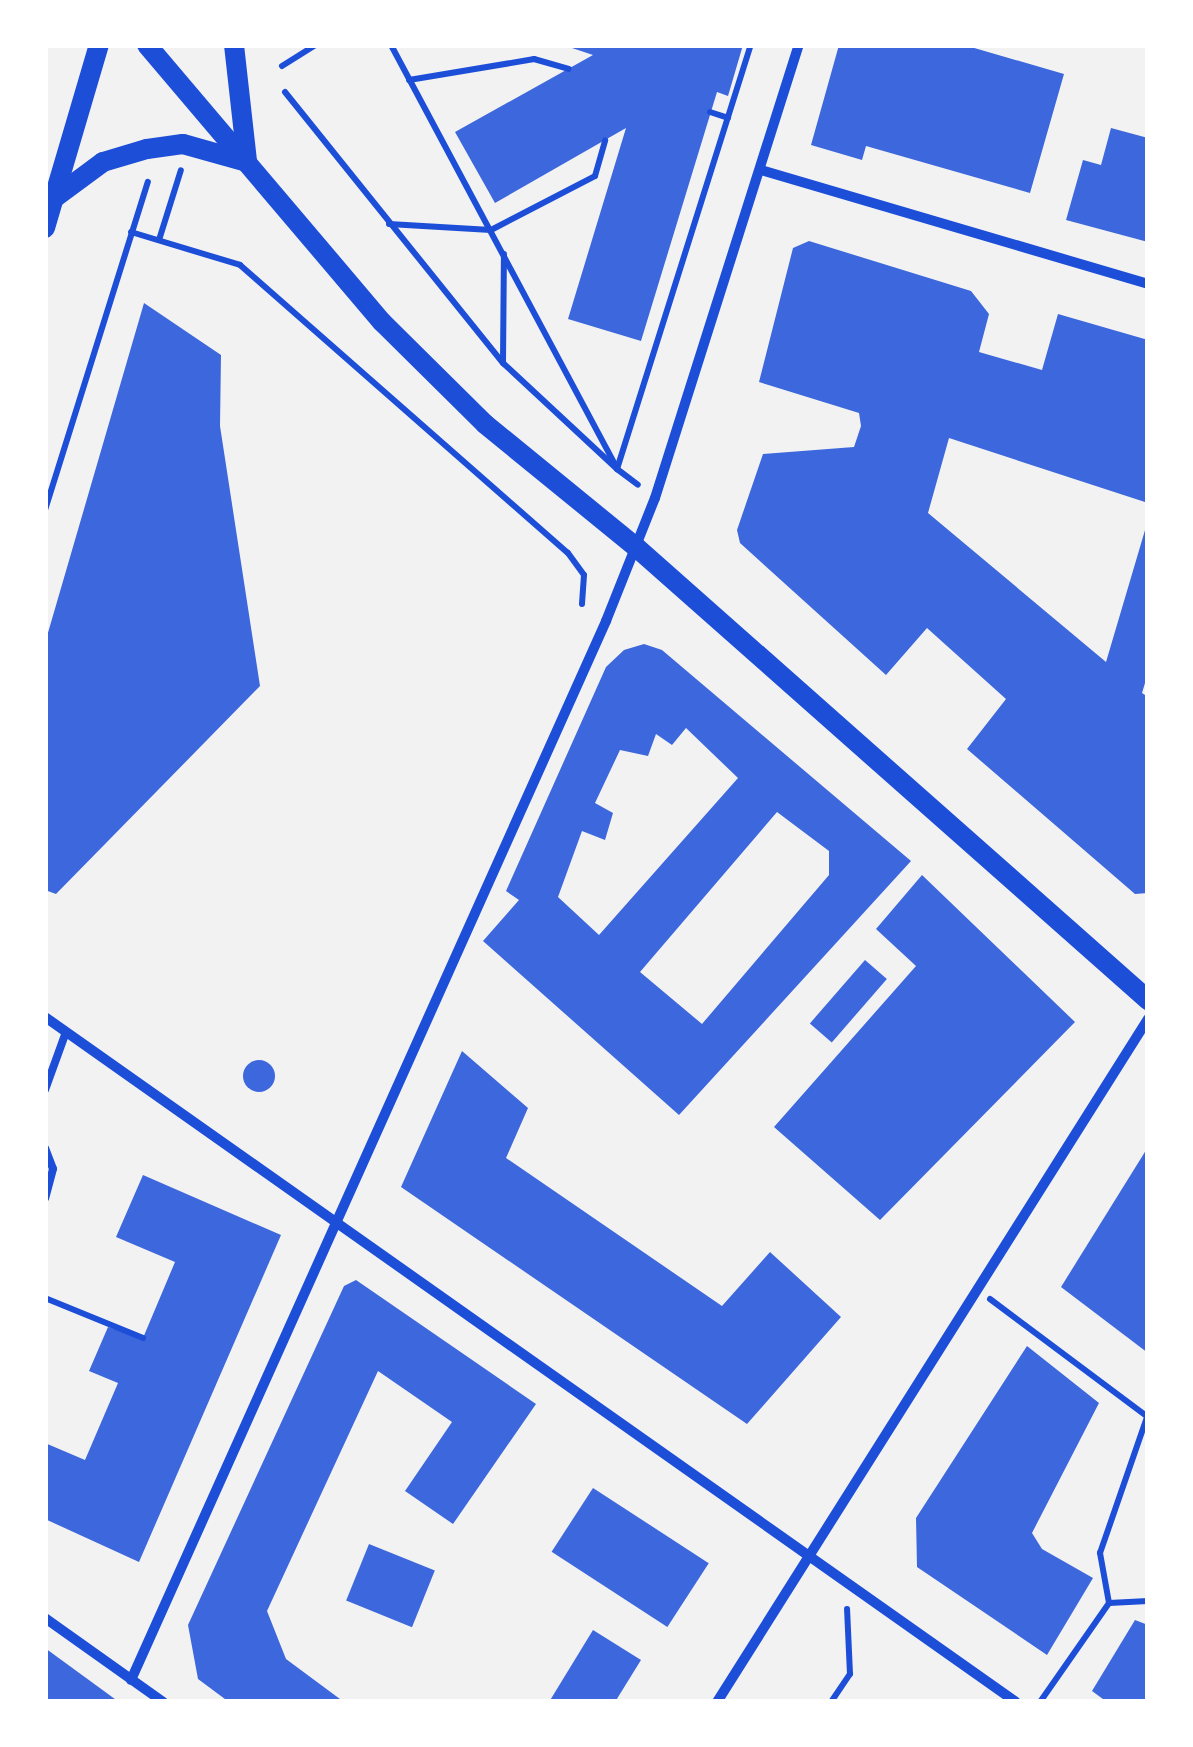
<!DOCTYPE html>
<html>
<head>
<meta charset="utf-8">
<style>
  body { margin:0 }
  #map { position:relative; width:1193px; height:1747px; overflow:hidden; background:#f2f2f2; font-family:Literata,serif }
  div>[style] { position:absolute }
  .building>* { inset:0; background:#3d67dc; transform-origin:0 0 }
  .round { border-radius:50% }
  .path>* { height:6px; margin:-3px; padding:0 3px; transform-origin:3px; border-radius:3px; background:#1d4ed8 }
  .service>* { height:8px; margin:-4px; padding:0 4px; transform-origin:4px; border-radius:4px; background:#1d4ed8 }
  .minor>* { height:10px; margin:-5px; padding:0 5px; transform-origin:5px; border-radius:5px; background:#1d4ed8 }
  .secondary>* { height:20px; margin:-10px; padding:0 10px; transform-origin:10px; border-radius:10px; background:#1d4ed8 }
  span { translate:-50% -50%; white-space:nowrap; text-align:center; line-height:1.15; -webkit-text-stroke:8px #fff; paint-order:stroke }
  .frame { position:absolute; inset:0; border:48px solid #fff; pointer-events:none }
</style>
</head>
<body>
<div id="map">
  <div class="building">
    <i style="clip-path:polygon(563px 45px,743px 45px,728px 96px,717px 92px,641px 341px,568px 319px,626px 128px,495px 203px,455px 132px,593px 55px)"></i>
    <i style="clip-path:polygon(839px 45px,964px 45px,1064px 74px,1030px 193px,866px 146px,862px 160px,811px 145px)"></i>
    <i style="clip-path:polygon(1111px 128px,1148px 138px,1148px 242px,1066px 220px,1083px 160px,1101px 165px)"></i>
    <i style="clip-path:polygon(809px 241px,971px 291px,989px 314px,979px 352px,1042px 370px,1058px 314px,1148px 340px,1148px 503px,949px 438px,928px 513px,1106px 662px,1148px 520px,1148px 673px,1142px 693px,1148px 697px,1148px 893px,1135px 894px,967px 749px,1006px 699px,927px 628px,886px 675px,740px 543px,737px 530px,763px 454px,854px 447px,861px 426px,859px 413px,759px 382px,793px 248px)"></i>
    <i style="clip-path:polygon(144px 303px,221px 355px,220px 426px,260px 686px,56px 894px,45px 890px,45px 643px)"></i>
    <i style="clip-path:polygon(evenodd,644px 644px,662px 650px,911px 861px,679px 1115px,483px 941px,519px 900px,506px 891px,606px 667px,624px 650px,644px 644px,686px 728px,738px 778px,599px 935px,558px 897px,582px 831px,605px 840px,613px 813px,595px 803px,620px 750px,648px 756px,656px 734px,672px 745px,686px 728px,644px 644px,777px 812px,829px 851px,829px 875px,702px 1024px,640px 972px,777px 812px)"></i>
    <i style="clip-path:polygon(922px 875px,1075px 1022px,880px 1220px,774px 1127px,916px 966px,876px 929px)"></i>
    <i style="left:865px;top:960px;width:29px;height:84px;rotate:41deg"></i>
    <i style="clip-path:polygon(462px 1051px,528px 1108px,506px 1158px,722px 1306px,770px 1252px,841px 1317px,747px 1424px,401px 1187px)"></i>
    <i class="round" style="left:243px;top:1060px;width:32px;height:32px"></i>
    <i style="clip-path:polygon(1148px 1147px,1148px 1353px,1061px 1287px)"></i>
    <i style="clip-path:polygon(143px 1175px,281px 1235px,139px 1562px,45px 1519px,45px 1443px,85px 1460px,118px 1383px,89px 1371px,108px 1327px,143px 1338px,175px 1262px,116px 1237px)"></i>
    <i style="clip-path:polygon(356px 1280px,536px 1404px,453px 1524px,405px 1491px,452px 1422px,378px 1371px,267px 1611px,286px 1659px,344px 1702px,229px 1702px,198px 1679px,188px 1625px,344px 1286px)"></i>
    <i style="clip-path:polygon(1027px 1346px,1099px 1403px,1032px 1533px,1042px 1549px,1093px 1578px,1047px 1655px,917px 1567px,916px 1518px)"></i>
    <i style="left:593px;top:1488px;width:138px;height:76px;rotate:33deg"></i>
    <i style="left:369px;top:1544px;width:71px;height:61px;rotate:22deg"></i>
    <i style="clip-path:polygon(1135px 1620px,1148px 1625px,1148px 1702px,1107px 1702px,1092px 1691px)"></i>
    <i style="clip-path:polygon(593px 1630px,641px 1660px,615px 1702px,549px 1702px)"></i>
    <i style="clip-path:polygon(45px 1648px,119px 1702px,45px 1702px)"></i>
  </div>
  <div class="path">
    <i style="left:391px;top:45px;width:480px;rotate:61.9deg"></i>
    <i style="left:617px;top:469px;width:26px;rotate:37deg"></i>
    <i style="left:282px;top:66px;width:40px;rotate:-32deg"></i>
    <i style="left:409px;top:80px;width:127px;rotate:-9.5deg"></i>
    <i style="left:534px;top:59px;width:36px;rotate:16deg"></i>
    <i style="left:285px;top:92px;width:348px;rotate:51.2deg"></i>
    <i style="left:503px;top:363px;width:156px;rotate:42.9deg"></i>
    <i style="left:617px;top:469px;width:445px;rotate:-72.5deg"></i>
    <i style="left:710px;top:112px;width:19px;rotate:18deg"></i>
    <i style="left:389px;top:224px;width:102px;rotate:3.4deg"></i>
    <i style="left:491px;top:230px;width:117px;rotate:-27.4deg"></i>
    <i style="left:595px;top:176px;width:37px;rotate:-74deg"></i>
    <i style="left:131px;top:232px;width:114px;rotate:16.8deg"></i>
    <i style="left:240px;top:265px;width:436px;rotate:41.3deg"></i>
    <i style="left:568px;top:553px;width:27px;rotate:54deg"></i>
    <i style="left:584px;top:575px;width:29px;rotate:94deg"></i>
    <i style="left:159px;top:240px;width:73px;rotate:-72.6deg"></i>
    <i style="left:503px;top:362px;width:108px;rotate:-89.5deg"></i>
    <i style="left:45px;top:510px;width:344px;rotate:-72.6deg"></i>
    <i style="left:45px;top:1298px;width:106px;rotate:22.2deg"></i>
    <i style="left:990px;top:1299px;width:194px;rotate:36.8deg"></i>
    <i style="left:1109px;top:1603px;width:39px;rotate:-3deg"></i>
    <i style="left:831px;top:1702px;width:34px;rotate:-56deg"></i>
    <i style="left:850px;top:1674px;width:65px;rotate:-92.6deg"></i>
    <i style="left:1040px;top:1702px;width:121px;rotate:-55.1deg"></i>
    <i style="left:1109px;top:1603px;width:51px;rotate:-100.2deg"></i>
    <i style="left:1100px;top:1553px;width:147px;rotate:-70.9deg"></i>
  </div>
  <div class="service">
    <i style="left:45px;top:1090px;width:62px;rotate:-70.1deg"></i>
    <i style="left:45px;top:1148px;width:22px;rotate:69deg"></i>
    <i style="left:53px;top:1169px;width:30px;rotate:105deg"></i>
  </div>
  <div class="minor">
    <i style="left:761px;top:170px;width:403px;rotate:16.4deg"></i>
    <i style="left:45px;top:1017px;width:1188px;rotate:35.2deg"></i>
    <i style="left:45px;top:1618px;width:145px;rotate:35.4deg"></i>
    <i style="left:131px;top:1680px;width:1161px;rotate:-65.84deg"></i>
    <i style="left:606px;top:621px;width:132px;rotate:-68.3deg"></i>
    <i style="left:655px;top:498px;width:475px;rotate:-72.4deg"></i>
    <i style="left:717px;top:1702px;width:808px;rotate:-57.75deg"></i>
  </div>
  <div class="secondary">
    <i style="left:147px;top:45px;width:363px;rotate:49.7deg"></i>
    <i style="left:382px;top:322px;width:145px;rotate:44.7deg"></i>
    <i style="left:485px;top:424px;width:195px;rotate:39.2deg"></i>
    <i style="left:636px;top:547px;width:684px;rotate:41.5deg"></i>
    <i style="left:234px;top:45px;width:116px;rotate:83.6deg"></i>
    <i style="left:53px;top:199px;width:62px;rotate:-36.5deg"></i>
    <i style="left:103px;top:162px;width:46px;rotate:-16.5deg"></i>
    <i style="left:147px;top:149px;width:36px;rotate:-8deg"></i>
    <i style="left:183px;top:144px;width:66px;rotate:15.7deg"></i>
    <i style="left:45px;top:228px;width:191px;rotate:-73.6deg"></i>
  </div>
  <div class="frame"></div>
</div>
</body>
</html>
